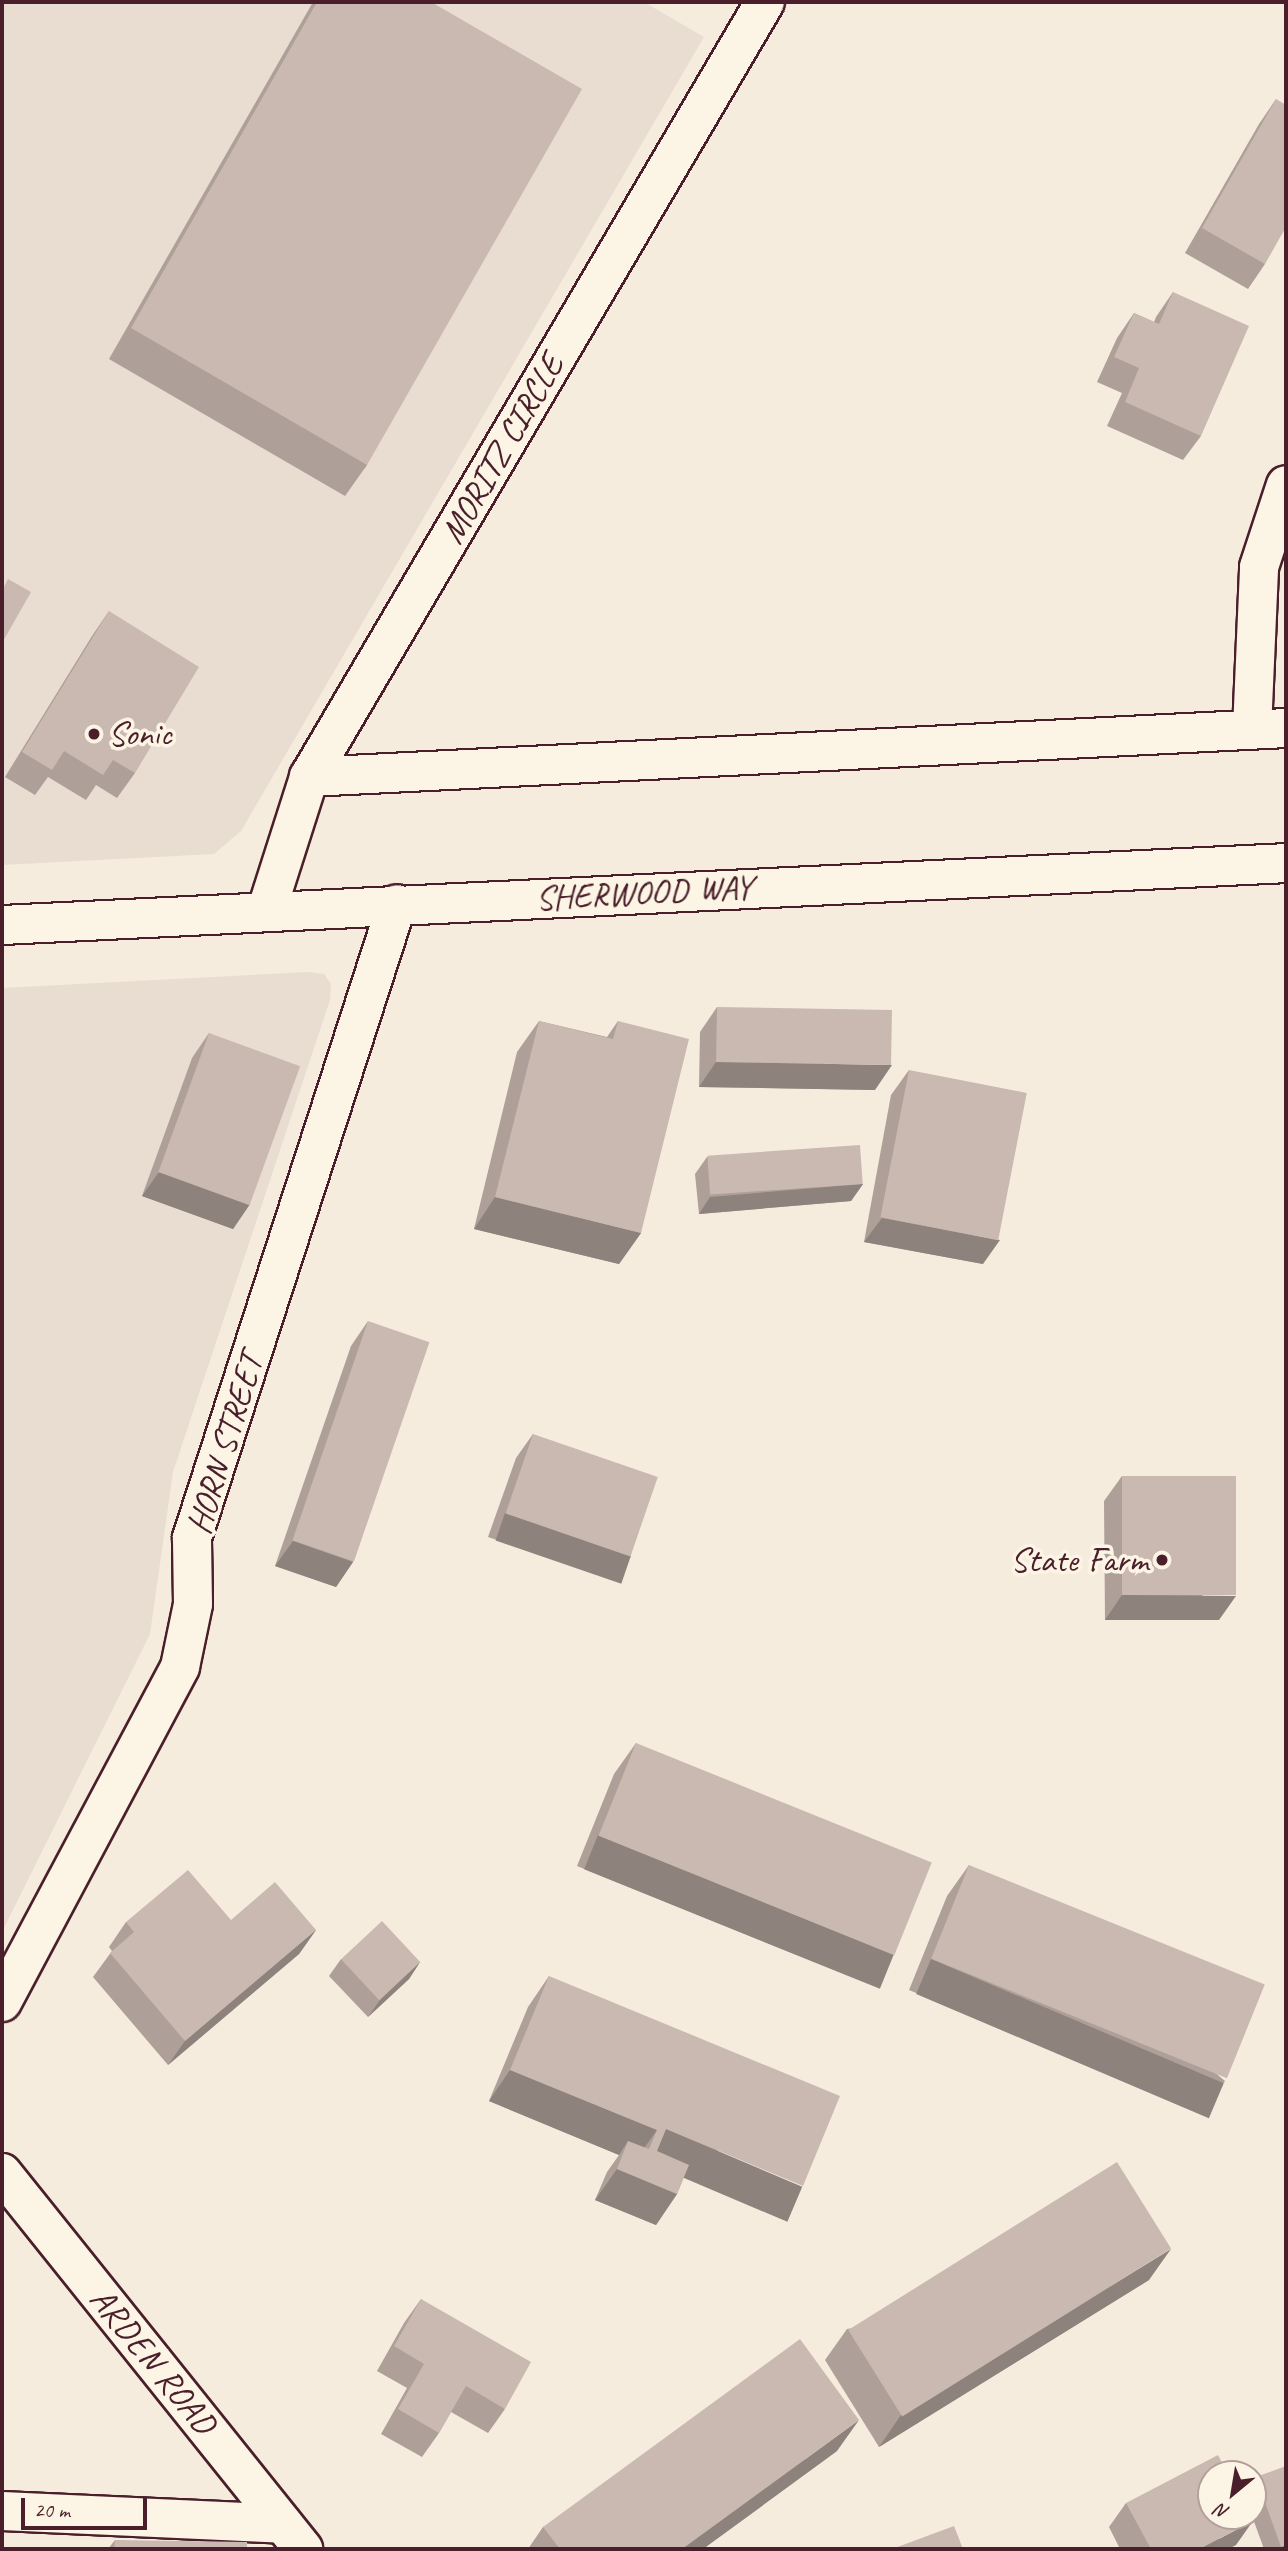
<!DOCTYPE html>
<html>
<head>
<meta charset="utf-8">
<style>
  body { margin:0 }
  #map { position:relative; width:1288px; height:2551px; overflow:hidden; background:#f5ecde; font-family:Caveat,sans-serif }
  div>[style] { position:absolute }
  .built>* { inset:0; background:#e8ddd0 }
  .roads { filter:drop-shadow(2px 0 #4a1f2b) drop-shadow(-2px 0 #4a1f2b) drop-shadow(0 2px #4a1f2b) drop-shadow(0 -2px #4a1f2b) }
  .minor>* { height:38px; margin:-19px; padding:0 19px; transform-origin:19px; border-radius:19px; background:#fcf5e5 }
  .secondary>* { height:38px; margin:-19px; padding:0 19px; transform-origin:19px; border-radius:19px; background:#fcf5e5 }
  .primary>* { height:38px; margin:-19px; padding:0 19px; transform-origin:19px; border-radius:19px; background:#fcf5e5 }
  .wall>* { inset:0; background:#ae9f98 }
  .shaded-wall>* { inset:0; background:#8d827c; transform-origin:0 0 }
  .building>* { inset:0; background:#cab9b1; transform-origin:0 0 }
  .dots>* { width:19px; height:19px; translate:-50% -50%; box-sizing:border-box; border:4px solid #fcf5e5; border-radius:50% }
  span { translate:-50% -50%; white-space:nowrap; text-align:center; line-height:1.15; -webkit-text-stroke:7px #fcf5e5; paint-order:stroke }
  .street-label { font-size:35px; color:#4a1f2b }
  .poi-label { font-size:35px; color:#4a1f2b }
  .left { translate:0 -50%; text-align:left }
  .right { translate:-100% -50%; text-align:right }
  .frame { position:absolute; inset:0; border:4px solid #4a1f2b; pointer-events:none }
  .north { position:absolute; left:1197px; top:2460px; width:70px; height:70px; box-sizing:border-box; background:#fcf5e5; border:2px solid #b59f9b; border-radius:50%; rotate:210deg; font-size:19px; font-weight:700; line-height:28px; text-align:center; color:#4a1f2b }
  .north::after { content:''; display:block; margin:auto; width:24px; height:32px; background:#4a1f2b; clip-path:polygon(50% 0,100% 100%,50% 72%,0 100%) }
  .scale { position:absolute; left:21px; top:2498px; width:126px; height:32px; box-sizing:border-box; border:4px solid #4a1f2b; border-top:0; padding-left:9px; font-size:21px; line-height:24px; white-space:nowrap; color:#4a1f2b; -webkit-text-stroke:5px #fcf5e5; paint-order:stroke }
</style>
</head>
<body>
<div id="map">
  <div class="built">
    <i style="clip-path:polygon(2px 2px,644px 2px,704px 37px,241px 831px,214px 854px,2px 865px)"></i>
    <i style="clip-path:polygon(308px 972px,324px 974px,331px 984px,330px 1000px,173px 1472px,150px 1634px,2px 1932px,2px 988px)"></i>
  </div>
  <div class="roads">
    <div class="minor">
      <i style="left:1252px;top:730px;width:163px;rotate:-87.5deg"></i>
      <i style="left:1259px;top:567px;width:86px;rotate:-71.8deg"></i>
      <i style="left:309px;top:777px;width:978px;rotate:-2.87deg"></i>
      <i style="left:267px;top:909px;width:139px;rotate:-72.3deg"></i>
      <i style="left:309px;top:777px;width:899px;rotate:-59.53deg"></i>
      <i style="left:2px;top:2002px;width:379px;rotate:-62deg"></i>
      <i style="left:180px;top:1667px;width:64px;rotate:-78.3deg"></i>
      <i style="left:193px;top:1604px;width:66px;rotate:-90.9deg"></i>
      <i style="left:192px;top:1538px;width:666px;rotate:-72.08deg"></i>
      <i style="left:2px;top:2511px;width:281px;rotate:2.6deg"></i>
    </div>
    <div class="secondary">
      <i style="left:2px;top:2173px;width:482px;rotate:51.3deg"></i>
    </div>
    <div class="primary">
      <i style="left:2px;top:925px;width:1285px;rotate:-2.76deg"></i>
    </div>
  </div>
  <div class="wall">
    <i style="clip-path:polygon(313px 2px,431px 2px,367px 465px,345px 496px,109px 359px)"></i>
    <i style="clip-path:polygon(1276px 99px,1265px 264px,1248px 289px,1185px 253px,1259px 124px)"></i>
    <i style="clip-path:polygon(1173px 292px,1201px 436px,1183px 460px,1107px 426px,1122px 393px,1097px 382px,1117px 338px,1134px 313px,1154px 322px,1156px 317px)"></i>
    <i style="clip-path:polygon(109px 611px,135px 773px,117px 798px,96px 785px,86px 800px,48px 777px,35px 795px,5px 777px,92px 636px)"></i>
    <i style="clip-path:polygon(717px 1007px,875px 1090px,699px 1087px,700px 1032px)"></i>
    <i style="clip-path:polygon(539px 1021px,607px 1037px,618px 1021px,641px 1233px,619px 1264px,474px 1229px,517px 1052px)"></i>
    <i style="clip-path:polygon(209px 1033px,250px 1204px,233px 1229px,142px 1196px,192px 1058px)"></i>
    <i style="clip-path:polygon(909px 1070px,983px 1264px,864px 1242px,891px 1095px)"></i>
    <i style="clip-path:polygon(707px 1157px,863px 1184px,851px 1201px,699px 1214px,695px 1174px)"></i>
    <i style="clip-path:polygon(368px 1321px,353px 1562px,336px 1587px,275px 1566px,351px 1346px)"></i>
    <i style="clip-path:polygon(533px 1434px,631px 1556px,614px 1580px,488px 1537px,516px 1458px)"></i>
    <i style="clip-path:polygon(1122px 1476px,1219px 1620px,1105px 1620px,1104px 1501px)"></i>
    <i style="clip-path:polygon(636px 1743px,894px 1954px,872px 1985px,577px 1866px,614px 1774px)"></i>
    <i style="clip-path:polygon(969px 1865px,1225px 2081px,1203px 2112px,909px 1990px,947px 1896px)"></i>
    <i style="clip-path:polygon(231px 1920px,316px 1930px,299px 1954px,168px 2065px,93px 1977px,112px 1951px,109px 1947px,126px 1922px)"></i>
    <i style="clip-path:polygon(341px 1959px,420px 1962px,409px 1979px,368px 2017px,329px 1976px)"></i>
    <i style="clip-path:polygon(549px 1976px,782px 2217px,684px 2177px,677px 2194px,656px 2225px,595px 2200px,607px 2172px,619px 2155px,489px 2101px,528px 2007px)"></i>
    <i style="clip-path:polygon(1149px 2280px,879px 2447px,825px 2360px,847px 2329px)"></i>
    <i style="clip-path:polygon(421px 2299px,505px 2409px,488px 2433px,451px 2412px,439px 2433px,422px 2457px,381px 2434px,407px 2388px,377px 2371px,404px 2323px)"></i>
    <i style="clip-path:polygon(837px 2451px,703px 2549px,528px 2549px,543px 2527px)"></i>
    <i style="clip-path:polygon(1256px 2477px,1286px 2549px,1264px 2549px,1252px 2516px,1253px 2516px,1253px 2481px)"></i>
    <i style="clip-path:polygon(1126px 2503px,1236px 2545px,1228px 2549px,1120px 2549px,1109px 2527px)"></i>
    <i style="clip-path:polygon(115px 2540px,247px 2549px,108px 2549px)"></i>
  </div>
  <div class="shaded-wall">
    <i style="clip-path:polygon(716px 1062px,892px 1065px,875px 1090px,699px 1087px)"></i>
    <i style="clip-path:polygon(159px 1172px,250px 1204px,233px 1229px,142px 1196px)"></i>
    <i style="clip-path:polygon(863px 1184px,851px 1201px,699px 1214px,710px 1197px)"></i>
    <i style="clip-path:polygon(495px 1197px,641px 1233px,619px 1264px,474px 1229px)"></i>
    <i style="clip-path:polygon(882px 1218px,1000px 1240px,983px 1264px,864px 1242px)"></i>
    <i style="left:505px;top:1513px;width:133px;height:29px;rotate:19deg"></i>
    <i style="clip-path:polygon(293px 1541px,353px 1562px,336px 1587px,275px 1566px)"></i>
    <i style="clip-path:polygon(1122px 1595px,1236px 1596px,1219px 1620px,1105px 1620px)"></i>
    <i style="left:598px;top:1835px;width:319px;height:37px;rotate:22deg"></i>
    <i style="clip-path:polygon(316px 1930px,299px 1954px,168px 2065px,185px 2041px)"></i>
    <i style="left:931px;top:1959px;width:318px;height:38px;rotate:23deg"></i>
    <i style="clip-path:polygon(420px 1962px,409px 1979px,368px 2017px,380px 2000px)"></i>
    <i style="clip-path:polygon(510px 2070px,657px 2130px,635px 2161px,628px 2141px,619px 2155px,489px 2101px)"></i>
    <i style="left:666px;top:2129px;width:148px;height:38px;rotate:23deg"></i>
    <i style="clip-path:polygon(617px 2169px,677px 2194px,656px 2225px,595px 2200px)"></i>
    <i style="clip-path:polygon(1171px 2249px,1149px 2280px,879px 2447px,901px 2415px)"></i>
    <i style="clip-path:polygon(859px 2420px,837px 2451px,703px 2549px,682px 2549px)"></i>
    <i style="clip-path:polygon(1253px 2521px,1236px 2545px,1228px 2549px,1200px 2549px)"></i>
    <i style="clip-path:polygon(1286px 2545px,1286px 2549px,1279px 2549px,1281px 2547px)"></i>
  </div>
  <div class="building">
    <i style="clip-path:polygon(317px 2px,431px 2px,582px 89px,367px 465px,131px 328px)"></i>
    <i style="clip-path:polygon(1276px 99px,1286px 105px,1286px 227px,1265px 264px,1202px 228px)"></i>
    <i style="clip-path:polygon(1173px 292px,1249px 326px,1201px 436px,1125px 402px,1139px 368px,1114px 357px,1134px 313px,1159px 324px)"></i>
    <i style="clip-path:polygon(8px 579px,31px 592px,2px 643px,2px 591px)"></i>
    <i style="clip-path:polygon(109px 611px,199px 667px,135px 773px,113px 760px,103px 775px,64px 751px,52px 770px,22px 752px)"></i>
    <i style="left:717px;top:1007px;width:175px;height:55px;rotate:1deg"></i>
    <i style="clip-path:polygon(539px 1021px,613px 1039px,618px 1021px,689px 1039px,641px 1233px,495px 1197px)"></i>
    <i style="left:209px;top:1033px;width:97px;height:148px;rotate:20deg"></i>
    <i style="left:909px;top:1070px;width:120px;height:150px;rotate:11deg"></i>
    <i style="left:860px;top:1145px;width:39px;height:153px;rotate:86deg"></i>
    <i style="left:368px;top:1321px;width:65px;height:232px;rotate:19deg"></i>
    <i style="left:533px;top:1434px;width:132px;height:84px;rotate:19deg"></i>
    <i style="left:1122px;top:1476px;width:114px;height:119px"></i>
    <i style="left:636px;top:1743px;width:319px;height:100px;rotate:22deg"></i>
    <i style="left:969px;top:1865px;width:319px;height:101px;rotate:22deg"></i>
    <i style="clip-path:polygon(188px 1870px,231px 1920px,275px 1882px,316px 1930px,185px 2041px,110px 1953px,134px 1932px,126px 1922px)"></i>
    <i style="left:382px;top:1921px;width:56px;height:56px;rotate:47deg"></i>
    <i style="clip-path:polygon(549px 1976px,840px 2096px,803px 2186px,666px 2129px,657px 2151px,689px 2165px,677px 2194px,617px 2169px,628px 2141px,649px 2149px,657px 2130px,510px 2070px)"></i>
    <i style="left:1117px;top:2162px;width:102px;height:317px;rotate:58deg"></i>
    <i style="clip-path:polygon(421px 2299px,531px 2362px,505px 2409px,466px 2386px,439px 2433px,398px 2409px,424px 2364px,394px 2346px)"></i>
    <i style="clip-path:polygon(800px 2339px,859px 2420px,682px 2549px,560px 2549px,543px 2527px)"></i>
    <i style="clip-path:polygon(1218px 2455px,1228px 2474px,1211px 2474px,1211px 2516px,1250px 2516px,1253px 2521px,1201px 2548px,1202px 2549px,1151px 2549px,1126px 2503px)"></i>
    <i style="clip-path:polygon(1286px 2466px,1286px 2545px,1281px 2547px,1256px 2477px)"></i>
    <i style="clip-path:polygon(954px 2526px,963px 2549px,892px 2549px)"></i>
    <i style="clip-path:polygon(115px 2540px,247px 2542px,247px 2549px,114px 2549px)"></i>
  </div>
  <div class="dots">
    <i style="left:94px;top:734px;background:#4a1f2b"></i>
    <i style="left:1162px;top:1560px;background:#4a1f2b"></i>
  </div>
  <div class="street-label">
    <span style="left:502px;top:449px;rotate:-60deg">MORITZ CIRCLE</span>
    <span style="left:644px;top:893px;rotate:-3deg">SHERWOOD WAY</span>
    <span style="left:225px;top:1444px;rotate:-73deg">HORN STREET</span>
    <span style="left:153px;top:2361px;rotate:51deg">ARDEN ROAD</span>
  </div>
  <div class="poi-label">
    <span class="left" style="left:108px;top:734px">Sonic</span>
    <span class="right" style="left:1148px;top:1560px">State Farm</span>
  </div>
  <div class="frame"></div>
  <div class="north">N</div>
  <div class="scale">20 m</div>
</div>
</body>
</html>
